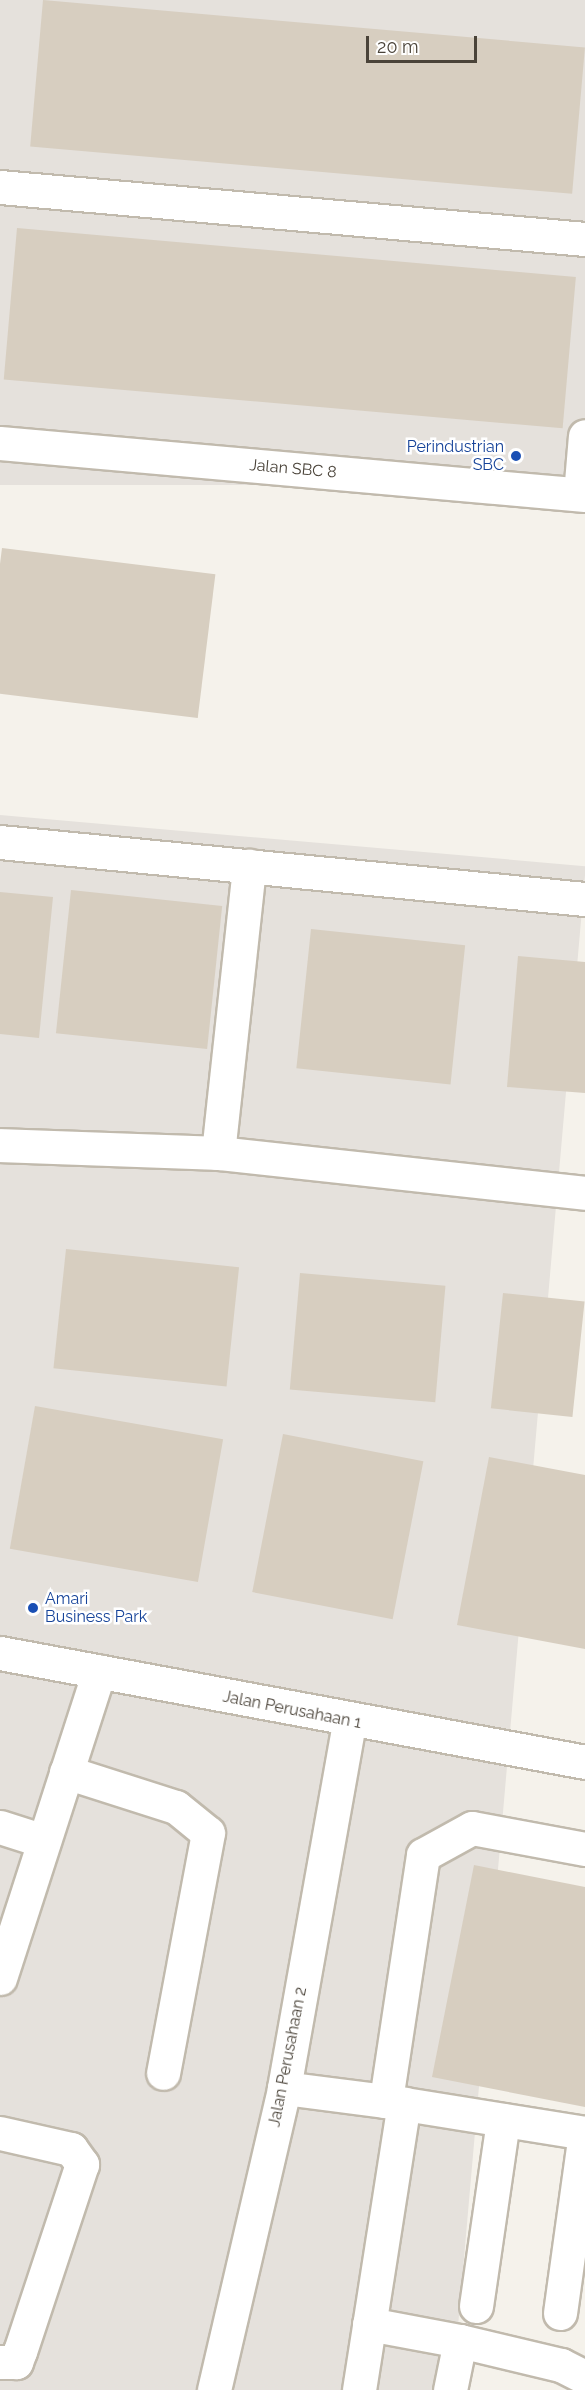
<!DOCTYPE html>
<html>
<head>
<meta charset="utf-8">
<style>
  body { margin:0 }
  #map { position:relative; width:585px; height:2390px; overflow:hidden; background:#f5f2eb; font-family:Raleway,sans-serif }
  div>[style] { position:absolute }
  .industrial>* { inset:0; background:#e5e1dc; transform-origin:0 0 }
  .building>* { inset:0; background:#d7cec0; transform-origin:0 0 }
  .roads { filter:drop-shadow(2px 0 #c1baad) drop-shadow(-2px 0 #c1baad) drop-shadow(0 2px #c1baad) drop-shadow(0 -2px #c1baad) }
  .minor>* { height:33px; margin:-16.5px; padding:0 16.5px; transform-origin:16.5px; border-radius:16.5px; background:#fff }
  .dots>* { width:16px; height:16px; translate:-50% -50%; box-sizing:border-box; border:3px solid #fff; border-radius:50% }
  span { translate:-50% -50%; white-space:nowrap; text-align:center; line-height:1.15; -webkit-text-stroke:5px #fff; paint-order:stroke }
  .transit-label { font-size:16px; color:#164399 }
  .right { translate:-100% -50%; text-align:right }
  .left { translate:0 -50%; text-align:left }
  .street-label { font-size:16px; color:#4a4339 }
  .scale { position:absolute; left:366px; top:36px; width:111px; height:27px; box-sizing:border-box; border:3px solid #4a4339; border-top:0; padding-left:8px; font-size:18px; line-height:21px; white-space:nowrap; color:#4a4339; -webkit-text-stroke:4px #fff; paint-order:stroke }
</style>
</head>
<body>
<div id="map">
  <div class="industrial">
    <i style="left:0;top:0;width:585px;height:485px"></i>
    <i style="left:0;top:815px;width:588px;height:1575px;rotate:5deg"></i>
  </div>
  <div class="building">
    <i style="left:43px;top:0;width:544px;height:147px;rotate:5deg"></i>
    <i style="left:17px;top:228px;width:561px;height:152px;rotate:5deg"></i>
    <i style="left:2px;top:548px;width:215px;height:145px;rotate:7deg"></i>
    <i style="left:71px;top:890px;width:152px;height:144px;rotate:6deg"></i>
    <i style="clip-path:polygon(0 892px,53px 897px,39px 1038px,0 1034px)"></i>
    <i style="left:311px;top:929px;width:155px;height:140px;rotate:6deg"></i>
    <i style="clip-path:polygon(518px 956px,585px 962px,585px 1093px,507px 1087px)"></i>
    <i style="left:66px;top:1249px;width:174px;height:120px;rotate:6deg"></i>
    <i style="left:300px;top:1273px;width:146px;height:117px;rotate:5deg"></i>
    <i style="left:503px;top:1293px;width:82px;height:116px;rotate:6deg"></i>
    <i style="left:35px;top:1406px;width:191px;height:145px;rotate:10deg"></i>
    <i style="left:283px;top:1434px;width:143px;height:161px;rotate:11deg"></i>
    <i style="clip-path:polygon(489px 1457px,585px 1475px,585px 1649px,457px 1625px)"></i>
    <i style="clip-path:polygon(474px 1865px,585px 1887px,585px 2107px,432px 2077px)"></i>
  </div>
  <div class="roads">
    <div class="minor">
      <i style="left:0;top:187px;width:587px;rotate:5.08deg"></i>
      <i style="left:0;top:443px;width:587px;rotate:5.08deg"></i>
      <i style="left:580px;top:494px;width:58px;rotate:-85.1deg"></i>
      <i style="left:0;top:842px;width:588px;rotate:5.57deg"></i>
      <i style="left:0;top:1145px;width:218px;rotate:2.1deg"></i>
      <i style="left:218px;top:1153px;width:369px;rotate:6.2deg"></i>
      <i style="left:218px;top:1153px;width:289px;rotate:-83.8deg"></i>
      <i style="left:0;top:1653px;width:595px;rotate:10.55deg"></i>
      <i style="left:66px;top:1772px;width:115px;rotate:17.7deg"></i>
      <i style="left:176px;top:1807px;width:41px;rotate:39.1deg"></i>
      <i style="left:208px;top:1833px;width:244px;rotate:100.6deg"></i>
      <i style="left:0;top:1827px;width:46px;rotate:17.7deg"></i>
      <i style="left:585px;top:1849px;width:115px;rotate:-169.5deg"></i>
      <i style="left:472px;top:1828px;width:56px;rotate:151.1deg"></i>
      <i style="left:423px;top:1855px;width:249px;rotate:98.6deg"></i>
      <i style="left:386px;top:2101px;width:202px;rotate:9.1deg"></i>
      <i style="left:0;top:1978px;width:322px;rotate:-72.1deg"></i>
      <i style="left:284px;top:2088px;width:103px;rotate:7.3deg"></i>
      <i style="left:0;top:2133px;width:73px;rotate:12.7deg"></i>
      <i style="left:71px;top:2149px;width:19px;rotate:54deg"></i>
      <i style="left:82px;top:2164px;width:197px;rotate:108.3deg"></i>
      <i style="left:20px;top:2351px;width:12px;rotate:110deg"></i>
      <i style="left:16px;top:2362px;width:16px;rotate:180deg"></i>
      <i style="left:476px;top:2306px;width:188px;rotate:-81.7deg"></i>
      <i style="left:560px;top:2313px;width:182px;rotate:-82.1deg"></i>
      <i style="left:369px;top:2324px;width:93px;rotate:10.6deg"></i>
      <i style="left:460px;top:2341px;width:50px;rotate:101.5deg"></i>
      <i style="left:460px;top:2341px;width:104px;rotate:13.4deg"></i>
      <i style="left:561px;top:2365px;width:27px;rotate:27deg"></i>
      <i style="left:214px;top:2390px;width:310px;rotate:-76.9deg"></i>
      <i style="left:284px;top:2088px;width:372px;rotate:-79.9deg"></i>
      <i style="left:359px;top:2390px;width:290px;rotate:-81.1deg"></i>
    </div>
  </div>
  <div class="dots">
    <i style="left:516px;top:456px;background:#1a4fb4"></i>
    <i style="left:33px;top:1608px;background:#1a4fb4"></i>
  </div>
  <div class="transit-label">
    <span class="right" style="left:504px;top:456px">Perindustrian<br>SBC</span>
    <span class="left" style="left:45px;top:1608px">Amari<br>Business Park</span>
  </div>
  <div class="street-label">
    <span style="left:293px;top:469px;rotate:5deg">Jalan SBC 8</span>
    <span style="left:292px;top:1710px;rotate:11deg">Jalan Perusahaan 1</span>
    <span style="left:288px;top:2057px;rotate:-79deg">Jalan Perusahaan 2</span>
  </div>
  <div class="scale">20 m</div>
</div>
</body>
</html>
